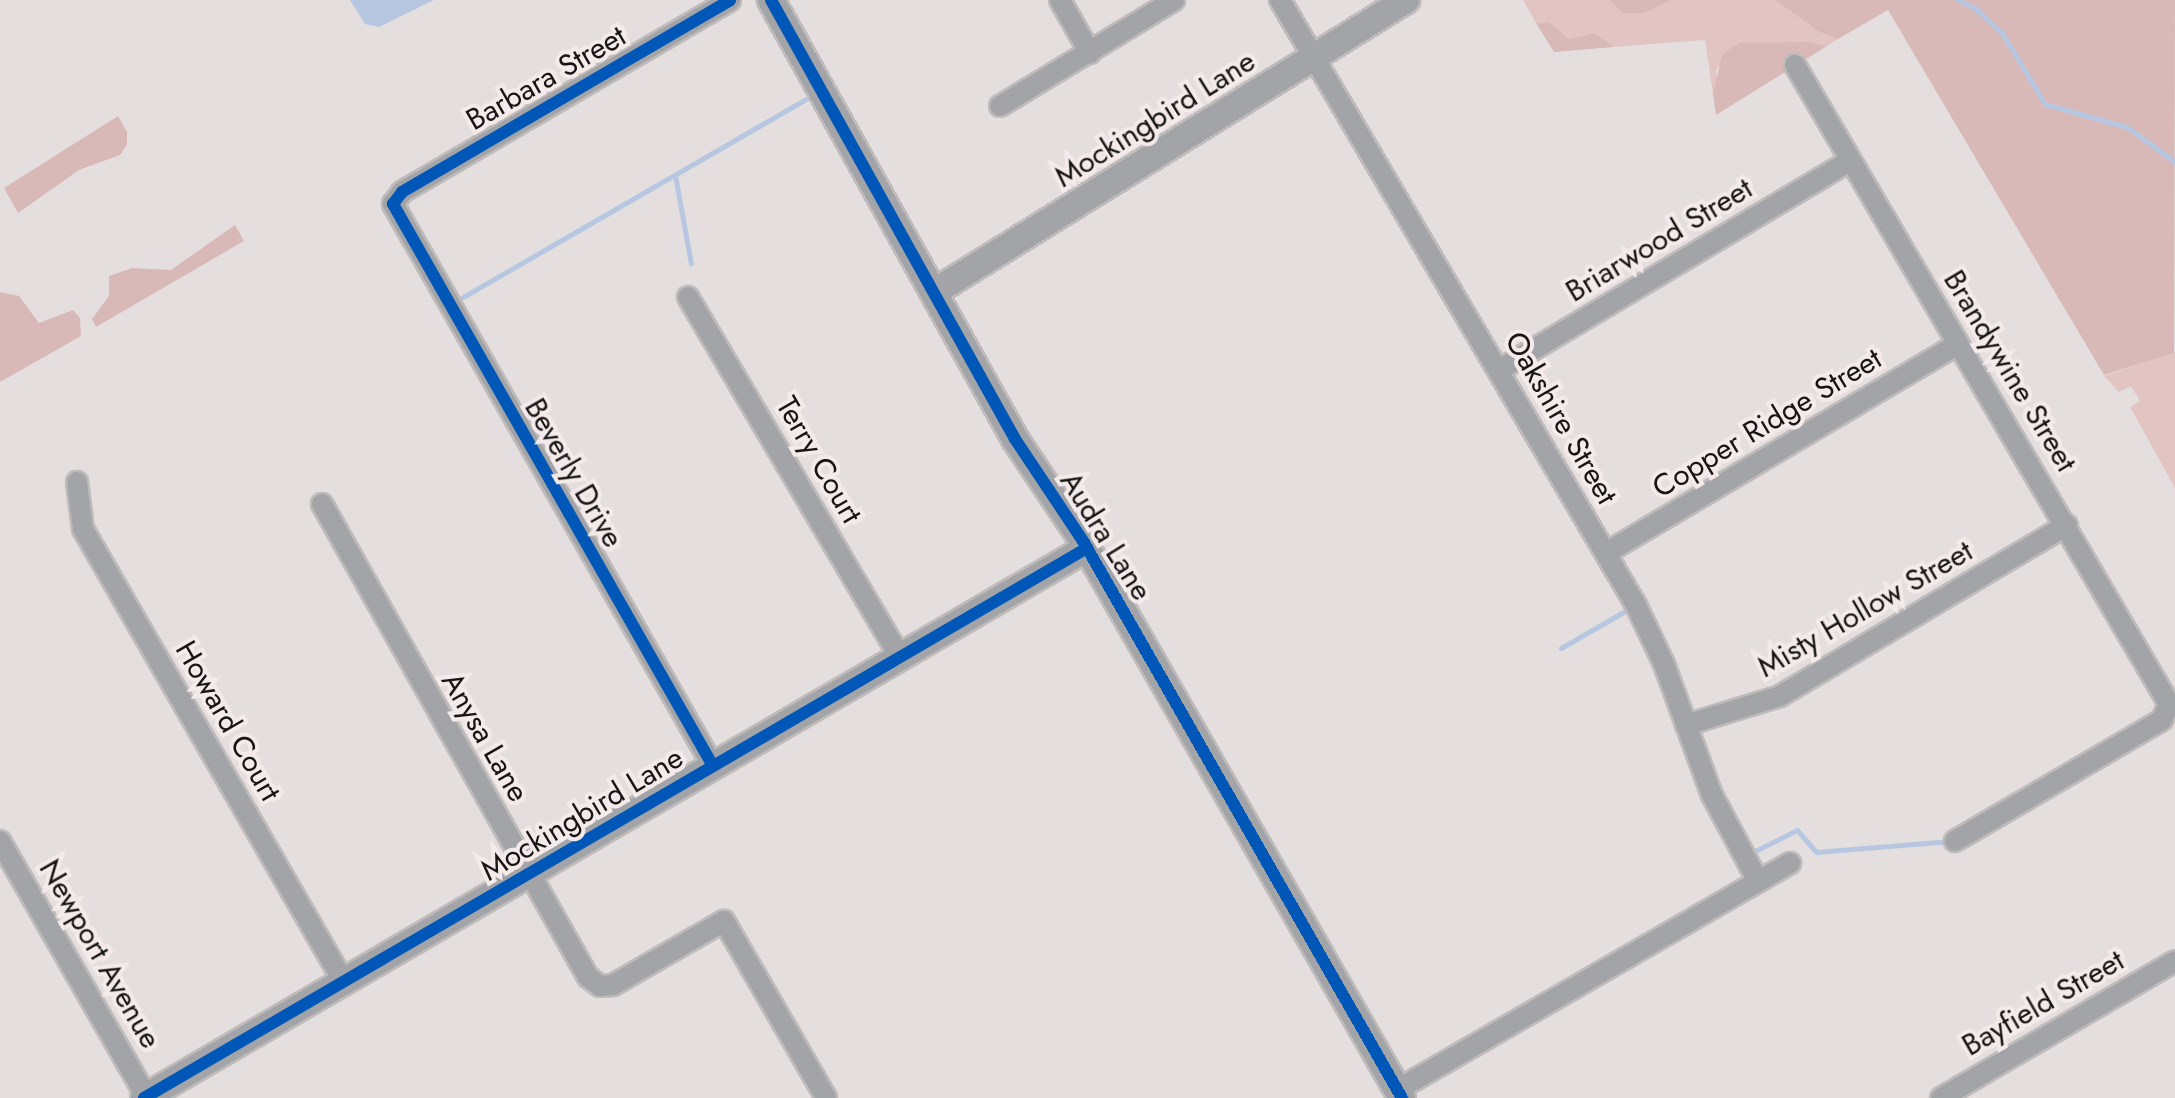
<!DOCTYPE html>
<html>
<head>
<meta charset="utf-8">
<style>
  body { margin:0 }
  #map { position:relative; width:2175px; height:1098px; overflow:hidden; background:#e4dfde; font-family:Jost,sans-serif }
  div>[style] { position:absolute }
  .green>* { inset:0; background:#e2c5c3 }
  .forest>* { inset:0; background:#d8b9b8 }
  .water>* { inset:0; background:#b7c7e2 }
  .stream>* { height:5px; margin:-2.5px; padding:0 2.5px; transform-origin:2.5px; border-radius:2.5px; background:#b7c7e2 }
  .roads { filter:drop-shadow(2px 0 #bebbba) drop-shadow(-2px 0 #bebbba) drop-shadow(0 2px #bebbba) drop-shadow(0 -2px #bebbba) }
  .minor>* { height:20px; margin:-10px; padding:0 10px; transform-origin:10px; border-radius:10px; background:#a3a4a8 }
  .tertiary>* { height:26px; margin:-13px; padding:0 13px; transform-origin:13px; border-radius:13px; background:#a3a4a8 }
  .cycleway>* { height:12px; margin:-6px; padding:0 6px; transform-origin:6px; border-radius:6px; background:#0057b8 }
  span { translate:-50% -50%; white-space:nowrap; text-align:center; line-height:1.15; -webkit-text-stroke:8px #f3eae9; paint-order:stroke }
  .street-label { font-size:30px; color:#171414 }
</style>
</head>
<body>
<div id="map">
  <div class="green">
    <i style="clip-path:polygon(1523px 0,1610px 0,1624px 13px,1645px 13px,1671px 0,1775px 0,1819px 32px,1838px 39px,1827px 46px,1737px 43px,1716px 70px,1718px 86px,1713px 94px,1705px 40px,1614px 47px,1594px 33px,1569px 39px,1549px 22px,1536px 23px)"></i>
    <i style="clip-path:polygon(2175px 352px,2175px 488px,2130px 407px,2140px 401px,2131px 386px,2119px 392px,2104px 376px)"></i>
  </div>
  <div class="forest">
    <i style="clip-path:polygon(1610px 0,1671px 0,1645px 13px,1623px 13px)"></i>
    <i style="clip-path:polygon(1775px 0,2175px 0,2174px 353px,2104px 375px,1888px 10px,1838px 39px,1819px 32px)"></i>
    <i style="clip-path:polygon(1549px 22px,1569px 39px,1594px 33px,1614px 47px,1554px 52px,1536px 23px)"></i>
    <i style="clip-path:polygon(1807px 42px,1827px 46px,1716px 115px,1713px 94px,1722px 55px,1738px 43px)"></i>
    <i style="clip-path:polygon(118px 116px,127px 132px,127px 145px,120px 155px,79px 170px,18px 213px,4px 188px)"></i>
    <i style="clip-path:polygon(235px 225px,244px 241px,96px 327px,92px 319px,109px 296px,109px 276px,132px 268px,171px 270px)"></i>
    <i style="clip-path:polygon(0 292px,19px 296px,39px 323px,73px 310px,80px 318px,81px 336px,0 382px)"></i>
  </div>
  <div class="water">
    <i style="clip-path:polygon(350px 0,434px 0,379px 27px,365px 24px)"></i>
  </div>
  <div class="stream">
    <i style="left:1958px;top:0;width:19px;rotate:25deg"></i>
    <i style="left:1975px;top:8px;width:37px;rotate:43deg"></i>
    <i style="left:2002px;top:33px;width:83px;rotate:58.8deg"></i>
    <i style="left:2045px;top:104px;width:85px;rotate:15.7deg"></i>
    <i style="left:2127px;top:127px;width:59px;rotate:36.1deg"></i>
    <i style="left:675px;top:175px;width:90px;rotate:79.8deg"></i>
    <i style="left:463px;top:297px;width:396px;rotate:-30deg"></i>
    <i style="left:1561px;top:648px;width:82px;rotate:-30deg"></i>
    <i style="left:1751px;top:853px;width:51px;rotate:-26.6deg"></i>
    <i style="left:1797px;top:830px;width:29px;rotate:49deg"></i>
    <i style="left:1816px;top:852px;width:135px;rotate:-4.7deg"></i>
  </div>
  <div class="roads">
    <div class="minor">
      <i style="left:1060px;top:0;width:61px;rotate:60.5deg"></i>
      <i style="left:1280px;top:0;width:702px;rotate:59.53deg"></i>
      <i style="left:1636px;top:605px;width:65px;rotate:64.6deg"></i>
      <i style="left:1664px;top:664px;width:140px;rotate:69.9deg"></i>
      <i style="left:1712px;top:795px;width:98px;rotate:61.9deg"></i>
      <i style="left:1795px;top:65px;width:740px;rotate:59.66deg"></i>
      <i style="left:2169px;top:704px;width:17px;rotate:114deg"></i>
      <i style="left:2162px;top:720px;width:240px;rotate:149.7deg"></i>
      <i style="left:1000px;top:106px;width:204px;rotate:-31.3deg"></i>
      <i style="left:688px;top:297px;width:414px;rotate:59.5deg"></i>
      <i style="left:1499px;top:370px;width:409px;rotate:-30.8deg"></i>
      <i style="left:77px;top:482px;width:47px;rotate:82.7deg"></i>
      <i style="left:83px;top:529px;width:525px;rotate:60.07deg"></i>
      <i style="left:322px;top:504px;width:543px;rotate:60.65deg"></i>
      <i style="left:588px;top:977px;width:15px;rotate:37deg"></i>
      <i style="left:600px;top:986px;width:13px;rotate:-4deg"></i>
      <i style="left:613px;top:985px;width:128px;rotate:-30deg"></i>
      <i style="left:724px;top:921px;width:204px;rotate:60deg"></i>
      <i style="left:1606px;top:553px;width:409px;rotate:-30.7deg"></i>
      <i style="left:1686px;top:725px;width:98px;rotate:-17.1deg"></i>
      <i style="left:1780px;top:696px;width:334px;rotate:-30.8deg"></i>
      <i style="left:713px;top:766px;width:647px;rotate:-119.66deg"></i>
      <i style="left:393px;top:204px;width:15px;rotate:-53deg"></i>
      <i style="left:402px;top:192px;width:380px;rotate:-30.3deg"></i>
      <i style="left:0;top:841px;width:296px;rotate:60.2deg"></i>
      <i style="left:1397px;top:1090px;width:454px;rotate:-30deg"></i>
      <i style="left:1941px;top:1098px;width:271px;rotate:-30.3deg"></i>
    </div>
    <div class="tertiary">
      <i style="left:771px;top:0;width:502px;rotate:60.93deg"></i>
      <i style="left:1015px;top:439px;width:123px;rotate:56.3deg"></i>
      <i style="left:1083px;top:541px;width:642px;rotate:60.2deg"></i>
      <i style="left:936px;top:291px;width:553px;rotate:-31.76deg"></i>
      <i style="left:144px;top:1098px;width:1092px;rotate:-30.25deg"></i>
    </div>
  </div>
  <div class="cycleway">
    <i style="left:771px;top:0;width:502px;rotate:60.93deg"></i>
    <i style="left:1015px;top:439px;width:123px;rotate:56.3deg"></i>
    <i style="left:1083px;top:541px;width:642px;rotate:60.2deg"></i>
    <i style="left:713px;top:766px;width:647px;rotate:-119.66deg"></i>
    <i style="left:393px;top:204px;width:15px;rotate:-53deg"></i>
    <i style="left:402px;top:192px;width:380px;rotate:-30.3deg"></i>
    <i style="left:144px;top:1098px;width:1092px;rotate:-30.25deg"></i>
  </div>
  <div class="street-label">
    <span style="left:546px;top:78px;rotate:-30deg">Barbara Street</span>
    <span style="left:1155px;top:119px;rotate:-32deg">Mockingbird Lane</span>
    <span style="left:1659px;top:240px;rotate:-31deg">Briarwood Street</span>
    <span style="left:2010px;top:371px;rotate:59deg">Brandywine Street</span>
    <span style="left:1561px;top:418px;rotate:60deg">Oakshire Street</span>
    <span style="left:1767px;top:423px;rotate:-31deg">Copper Ridge Street</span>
    <span style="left:819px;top:460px;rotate:60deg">Terry Court</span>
    <span style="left:574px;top:473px;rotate:60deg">Beverly Drive</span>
    <span style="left:1106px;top:536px;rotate:58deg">Audra Lane</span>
    <span style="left:1865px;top:609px;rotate:-30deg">Misty Hollow Street</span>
    <span style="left:228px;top:721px;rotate:60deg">Howard Court</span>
    <span style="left:485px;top:737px;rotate:60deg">Anysa Lane</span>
    <span style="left:582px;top:814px;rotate:-31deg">Mockingbird Lane</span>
    <span style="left:100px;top:954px;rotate:60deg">Newport Avenue</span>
    <span style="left:2043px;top:1003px;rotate:-30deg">Bayfield Street</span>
  </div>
</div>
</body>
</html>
